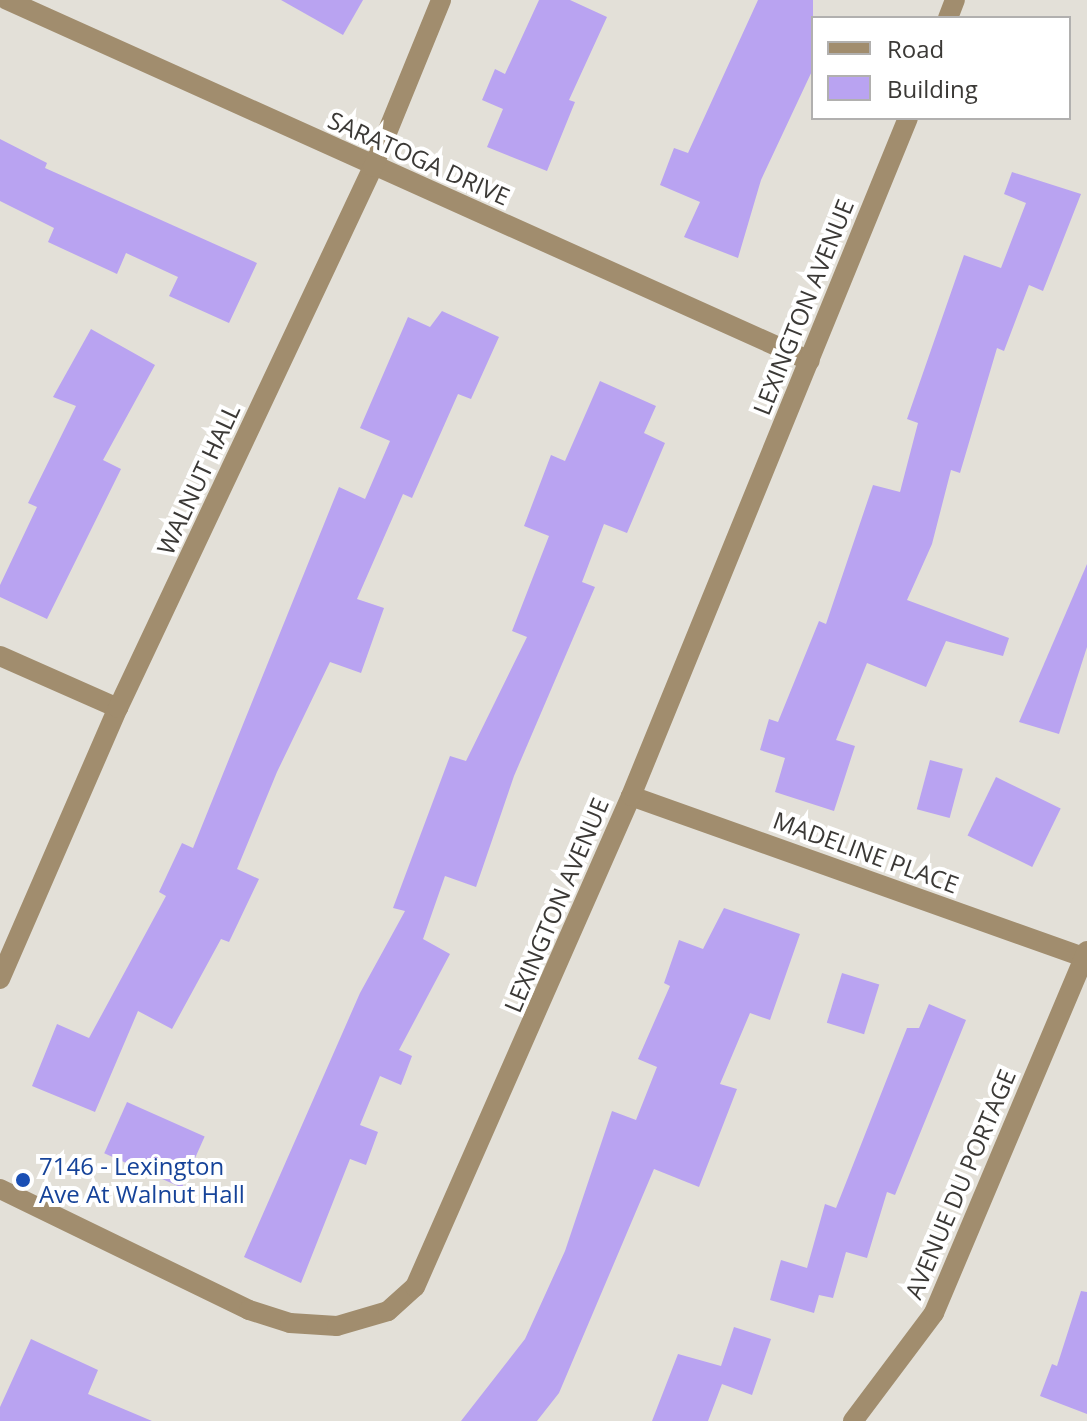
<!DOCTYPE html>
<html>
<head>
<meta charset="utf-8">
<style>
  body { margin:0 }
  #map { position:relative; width:1087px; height:1421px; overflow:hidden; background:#e3e0d8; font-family:"Open Sans",sans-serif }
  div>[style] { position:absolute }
  .building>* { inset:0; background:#b9a3f1; transform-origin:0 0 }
  .minor>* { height:20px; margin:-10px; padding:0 10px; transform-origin:10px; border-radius:10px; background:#a18d6e }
  .dots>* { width:22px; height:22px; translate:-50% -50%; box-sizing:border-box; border:4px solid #fff; border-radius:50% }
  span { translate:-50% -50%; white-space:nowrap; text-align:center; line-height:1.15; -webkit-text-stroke:8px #fff; paint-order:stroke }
  .street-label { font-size:24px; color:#3b3936 }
  .transit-label { font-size:24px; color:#164399 }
  .left { translate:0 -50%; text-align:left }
  .legend { position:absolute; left:811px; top:16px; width:260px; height:104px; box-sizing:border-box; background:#fff; border:2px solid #b1b0af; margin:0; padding:10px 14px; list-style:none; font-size:24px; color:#3b3936 }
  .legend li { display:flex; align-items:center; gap:16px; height:40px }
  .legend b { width:40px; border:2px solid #b1b0af }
</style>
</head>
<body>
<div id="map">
  <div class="building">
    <i style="clip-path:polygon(281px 0,363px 0,343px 35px)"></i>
    <i style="clip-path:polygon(539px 0,570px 0,607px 17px,569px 100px,575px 102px,547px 171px,487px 147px,503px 109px,482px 100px,495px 69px,505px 74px)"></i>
    <i style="clip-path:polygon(758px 0,813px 0,813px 69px,761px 180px,738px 258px,684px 237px,700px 202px,660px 185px,674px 148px,688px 153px)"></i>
    <i style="clip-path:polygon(0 139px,47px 163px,45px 168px,257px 263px,229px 323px,169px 296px,178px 277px,126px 253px,117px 274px,48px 242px,54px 228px,0 201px)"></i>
    <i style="clip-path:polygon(1012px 172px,1081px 194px,1043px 291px,1029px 285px,1004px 351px,997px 348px,960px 473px,951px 470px,932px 544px,907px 600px,1009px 638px,1003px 656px,946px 641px,926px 687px,867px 663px,836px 740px,855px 746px,834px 811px,775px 792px,785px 758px,760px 750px,769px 719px,778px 722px,819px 621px,826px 624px,873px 485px,900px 492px,918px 423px,907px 419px,964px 255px,1001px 268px,1026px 203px,1004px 194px)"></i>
    <i style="clip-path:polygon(442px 311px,499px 337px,471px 399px,458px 394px,412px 498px,403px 494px,357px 599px,384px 608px,361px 673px,330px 662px,277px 772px,237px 869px,259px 879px,229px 942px,221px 939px,172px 1029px,138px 1011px,95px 1112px,32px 1086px,57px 1024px,89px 1038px,166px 896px,159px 892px,182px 843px,193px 848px,339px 487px,365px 499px,390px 441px,360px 428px,408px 317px,430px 327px)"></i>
    <i style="clip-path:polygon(91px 329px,155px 365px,103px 460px,121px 469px,47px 619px,0 597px,0 585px,37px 507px,28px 503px,76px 406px,53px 397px)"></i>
    <i style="clip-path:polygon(600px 381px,656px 406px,644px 433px,665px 443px,627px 533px,604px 524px,582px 582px,595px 587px,514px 776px,476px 887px,445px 876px,423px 939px,450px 954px,399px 1050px,412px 1056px,401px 1085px,380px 1076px,360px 1125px,378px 1132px,366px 1165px,350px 1159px,301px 1283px,244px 1257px,360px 993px,405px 911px,393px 908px,450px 756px,466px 761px,527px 637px,512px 631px,549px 536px,524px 526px,551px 455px,565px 461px)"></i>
    <i style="clip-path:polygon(1087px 564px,1087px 647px,1059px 734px,1019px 722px)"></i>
    <i style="left:930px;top:760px;width:34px;height:51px;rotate:15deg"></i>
    <i style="left:996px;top:777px;width:72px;height:65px;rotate:26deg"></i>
    <i style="clip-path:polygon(724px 908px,800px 934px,770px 1020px,750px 1013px,720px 1084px,737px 1089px,699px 1187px,654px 1169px,559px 1393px,537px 1421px,461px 1421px,525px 1339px,565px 1251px,612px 1111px,636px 1120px,657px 1067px,638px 1059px,670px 986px,664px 983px,679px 940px,703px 949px)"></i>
    <i style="left:842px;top:973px;width:39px;height:52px;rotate:17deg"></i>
    <i style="clip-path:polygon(929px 1004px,966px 1020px,895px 1195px,887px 1192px,867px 1258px,846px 1252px,833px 1298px,819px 1295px,814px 1313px,770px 1300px,781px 1260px,807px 1268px,825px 1204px,836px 1208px,907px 1028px,919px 1028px)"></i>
    <i style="left:127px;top:1102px;width:85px;height:56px;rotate:24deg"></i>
    <i style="clip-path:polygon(1081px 1291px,1087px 1292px,1087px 1414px,1040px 1396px,1052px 1364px,1057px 1366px)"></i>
    <i style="clip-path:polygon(734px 1327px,771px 1339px,752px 1395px,722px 1384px,708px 1421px,652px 1421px,678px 1354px,721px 1366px)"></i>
    <i style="clip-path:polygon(31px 1339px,98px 1370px,88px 1394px,152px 1421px,0 1421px,0 1407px)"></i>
  </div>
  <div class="minor">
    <i style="left:7px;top:0;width:880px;rotate:24.21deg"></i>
    <i style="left:948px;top:18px;width:19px;rotate:-69deg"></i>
    <i style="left:0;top:656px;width:129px;rotate:23.8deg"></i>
    <i style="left:631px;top:796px;width:481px;rotate:19.6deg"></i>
    <i style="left:0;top:979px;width:296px;rotate:-66.5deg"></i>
    <i style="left:118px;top:708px;width:598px;rotate:-64.76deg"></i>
    <i style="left:373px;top:167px;width:180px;rotate:-67.8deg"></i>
    <i style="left:0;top:1189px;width:277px;rotate:25.9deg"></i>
    <i style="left:249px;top:1310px;width:43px;rotate:17.6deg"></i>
    <i style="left:290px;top:1323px;width:47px;rotate:3.7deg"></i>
    <i style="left:337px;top:1326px;width:53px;rotate:-16.4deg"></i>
    <i style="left:388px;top:1311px;width:36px;rotate:-42deg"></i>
    <i style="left:415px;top:1287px;width:536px;rotate:-66.25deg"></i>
    <i style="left:631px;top:796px;width:732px;rotate:-67.78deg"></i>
    <i style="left:853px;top:1421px;width:135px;rotate:-53.1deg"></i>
    <i style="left:934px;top:1313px;width:393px;rotate:-67.1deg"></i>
  </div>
  <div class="dots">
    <i style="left:23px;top:1180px;background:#1a4fb4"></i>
  </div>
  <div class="street-label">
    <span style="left:419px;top:158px;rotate:24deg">SARATOGA DRIVE</span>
    <span style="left:803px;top:307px;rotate:-68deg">LEXINGTON AVENUE</span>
    <span style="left:198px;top:479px;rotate:-65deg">WALNUT HALL</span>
    <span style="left:866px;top:852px;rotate:20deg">MADELINE PLACE</span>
    <span style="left:556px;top:905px;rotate:-67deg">LEXINGTON AVENUE</span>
    <span style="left:960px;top:1184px;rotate:-67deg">AVENUE DU PORTAGE</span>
  </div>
  <div class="transit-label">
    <span class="left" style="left:39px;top:1180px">7146 - Lexington<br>Ave At Walnut Hall</span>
  </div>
  <ul class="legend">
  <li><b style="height:10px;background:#a18d6e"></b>Road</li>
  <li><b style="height:22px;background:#b9a3f1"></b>Building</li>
  </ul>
</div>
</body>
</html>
